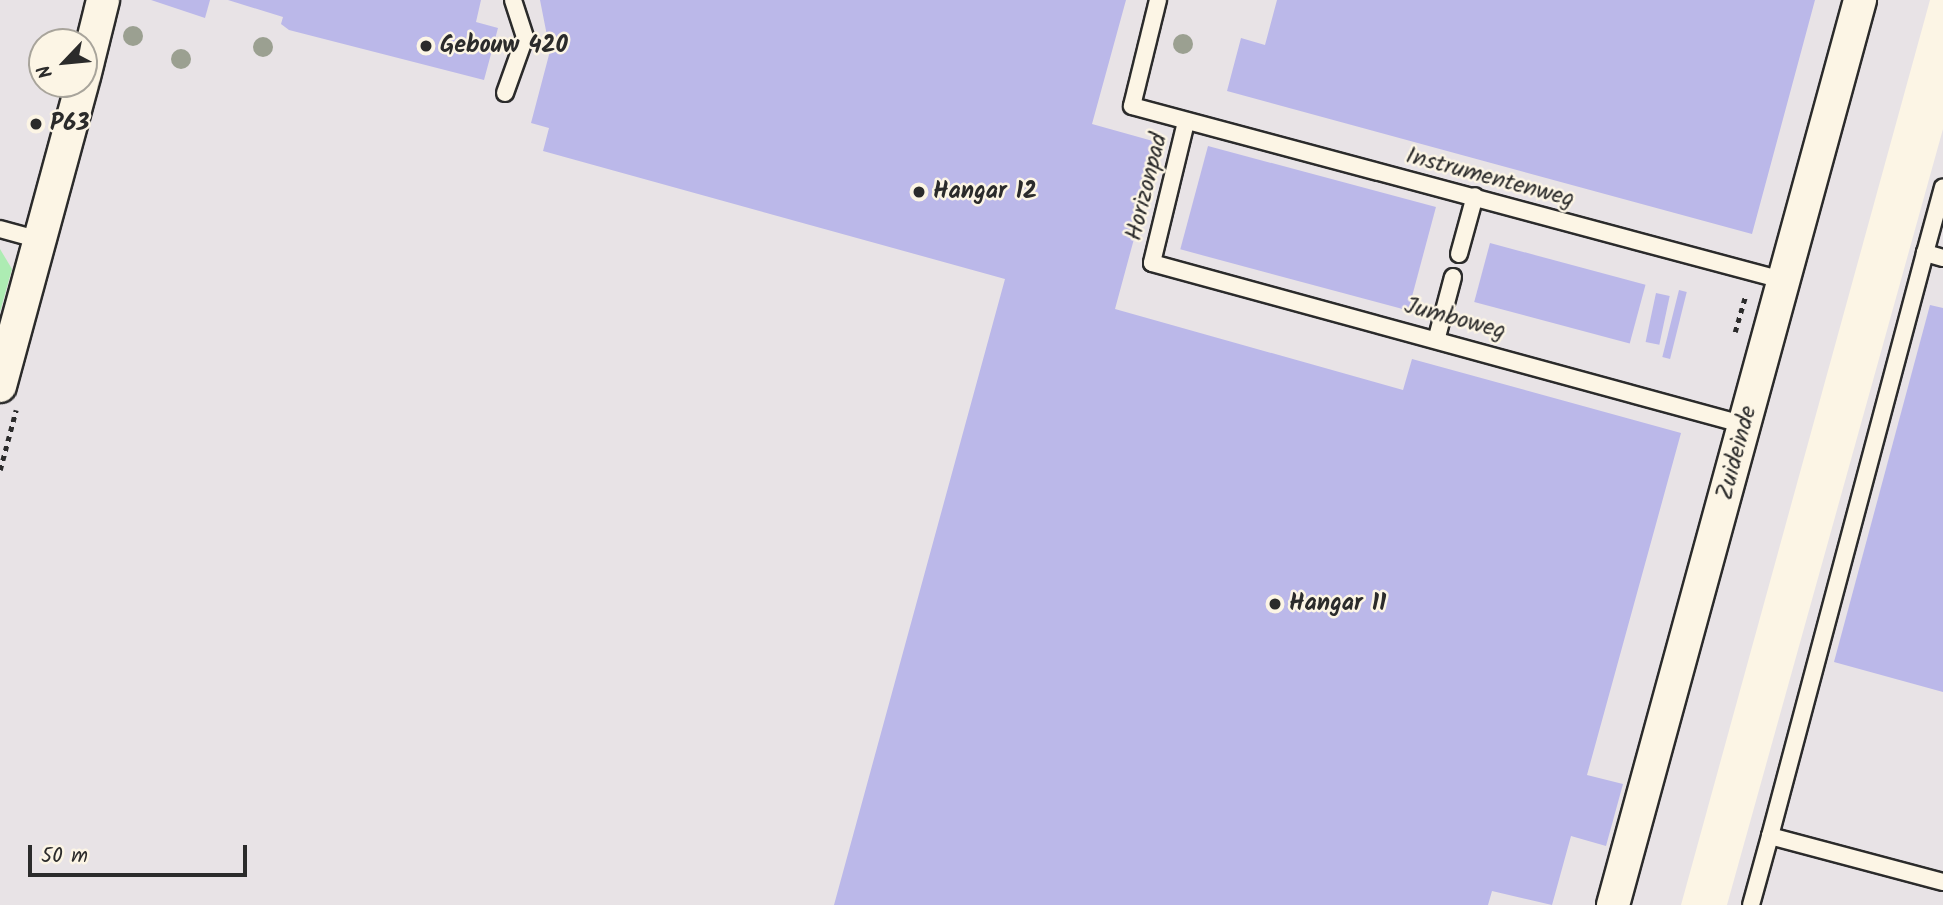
<!DOCTYPE html>
<html>
<head>
<meta charset="utf-8">
<style>
  body { margin:0 }
  #map { position:relative; width:1943px; height:905px; overflow:hidden; background:#fcf5e5; font-family:Kalam,sans-serif }
  div>[style] { position:absolute }
  .built>* { inset:0; background:#e8e3e6 }
  .green>* { inset:0; background:#adecb3 }
  .building>* { inset:0; background:#bbb8e9; transform-origin:0 0 }
  .path>* { height:4.5px; margin-top:-2.25px; transform-origin:0; background:repeating-linear-gradient(90deg,#2b2b2b 0 5px,transparent 0 10px) }
  .roads { filter:drop-shadow(2px 0 #2b2b2b) drop-shadow(-2px 0 #2b2b2b) drop-shadow(0 2px #2b2b2b) drop-shadow(0 -2px #2b2b2b) }
  .lane>* { height:16px; margin:-8px; padding:0 8px; transform-origin:8px; border-radius:8px; background:#fcf5e5 }
  .street>* { height:32px; margin:-16px; padding:0 16px; transform-origin:16px; border-radius:16px; background:#fcf5e5 }
  .trees>* { width:20px; height:20px; margin:-10px; border-radius:50%; background:#9ba091 }
  .dots>* { width:19px; height:19px; translate:-50% -50%; box-sizing:border-box; border:4px solid #fcf5e5; border-radius:50% }
  span { translate:-50% -50%; white-space:nowrap; text-align:center; line-height:1.15; -webkit-text-stroke:5px #fcf5e5; paint-order:stroke }
  .poi-label { font-size:24px; color:#2b2b2b; font-weight:700 }
  .left { translate:0 -50%; text-align:left }
  .street-label { font-size:24px; color:#2b2b2b }
  .north { position:absolute; left:28px; top:28px; width:70px; height:70px; box-sizing:border-box; background:#fcf5e5; border:2px solid #a8a49b; border-radius:50%; rotate:244deg; font-size:19px; font-weight:700; line-height:28px; text-align:center; color:#2b2b2b }
  .north::after { content:''; display:block; margin:auto; width:24px; height:32px; background:#2b2b2b; clip-path:polygon(50% 0,100% 100%,50% 72%,0 100%) }
  .scale { position:absolute; left:28px; top:845px; width:219px; height:32px; box-sizing:border-box; border:4px solid #2b2b2b; border-top:0; padding-left:9px; font-size:21px; line-height:24px; white-space:nowrap; color:#2b2b2b; -webkit-text-stroke:5px #fcf5e5; paint-order:stroke }
</style>
</head>
<body>
<div id="map">
  <div class="built">
    <i style="clip-path:polygon(evenodd,0 0,1930px 0,1681px 905px,0 905px,0 0,42px 42px,84px 42px,84px 84px,42px 84px,42px 42px)"></i>
    <i style="clip-path:polygon(1943px 129px,1943px 905px,1727px 905px)"></i>
  </div>
  <div class="green">
    <i style="clip-path:polygon(0 249px,12px 269px,0 312px)"></i>
  </div>
  <div class="building">
    <i style="clip-path:polygon(151px 0,210px 0,205px 18px)"></i>
    <i style="clip-path:polygon(228px 0,481px 0,476px 22px,498px 28px,484px 80px,289px 30px,281px 24px,283px 17px)"></i>
    <i style="clip-path:polygon(540px 0,1126px 0,1092px 124px,1160px 143px,1115px 309px,1403px 390px,1412px 359px,1681px 433px,1587px 775px,1623px 784px,1606px 846px,1571px 836px,1552px 905px,1492px 891px,1488px 905px,834px 905px,1005px 279px,543px 151px,549px 128px,531px 123px,550px 51px)"></i>
    <i style="clip-path:polygon(1277px 0,1815px 0,1752px 234px,1227px 91px,1241px 38px,1265px 45px)"></i>
    <i style="left:1208px;top:146px;width:236px;height:107px;rotate:15deg"></i>
    <i style="left:1490px;top:243px;width:161px;height:61px;rotate:15deg"></i>
    <i style="left:1679px;top:290px;width:8px;height:69px;rotate:14deg"></i>
    <i style="left:1656px;top:293px;width:14px;height:50px;rotate:12deg"></i>
    <i style="clip-path:polygon(1930px 305px,1943px 308px,1943px 692px,1834px 662px)"></i>
  </div>
  <div class="path">
    <i style="left:1735px;top:332px;width:36px;rotate:-74deg"></i>
    <i style="left:0;top:470px;width:62px;rotate:-75.1deg"></i>
  </div>
  <div class="roads">
    <div class="lane">
      <i style="left:1158px;top:0;width:109px;rotate:103.8deg"></i>
      <i style="left:1132px;top:106px;width:673px;rotate:14.99deg"></i>
      <i style="left:505px;top:93px;width:59px;rotate:-70.3deg"></i>
      <i style="left:525px;top:37px;width:39px;rotate:-108deg"></i>
      <i style="left:1186px;top:122px;width:145px;rotate:103.6deg"></i>
      <i style="left:1152px;top:263px;width:615px;rotate:15.28deg"></i>
      <i style="left:0;top:229px;width:41px;rotate:15.4deg"></i>
      <i style="left:1925px;top:253px;width:68px;rotate:-74.7deg"></i>
      <i style="left:1459px;top:254px;width:60px;rotate:-74.6deg"></i>
      <i style="left:1943px;top:258px;width:19px;rotate:-164deg"></i>
      <i style="left:1925px;top:253px;width:603px;rotate:104.89deg"></i>
      <i style="left:1770px;top:836px;width:179px;rotate:14.9deg"></i>
      <i style="left:1437px;top:337px;width:62px;rotate:-75.1deg"></i>
      <i style="left:1751px;top:905px;width:72px;rotate:-74.6deg"></i>
    </div>
    <div class="street">
      <i style="left:84px;top:77px;width:79px;rotate:-76.1deg"></i>
      <i style="left:0;top:386px;width:313px;rotate:-74.8deg"></i>
      <i style="left:1613px;top:905px;width:938px;rotate:-74.73deg"></i>
    </div>
  </div>
  <div class="trees">
    <i style="left:133px;top:36px"></i>
    <i style="left:1183px;top:44px"></i>
    <i style="left:263px;top:47px"></i>
    <i style="left:181px;top:59px"></i>
  </div>
  <div class="dots">
    <i style="left:426px;top:46px;background:#2b2b2b"></i>
    <i style="left:36px;top:124px;background:#2b2b2b"></i>
    <i style="left:919px;top:192px;background:#2b2b2b"></i>
    <i style="left:1275px;top:604px;background:#2b2b2b"></i>
  </div>
  <div class="poi-label">
    <span class="left" style="left:440px;top:46px">Gebouw 420</span>
    <span class="left" style="left:50px;top:124px">P63</span>
    <span class="left" style="left:933px;top:192px">Hangar 12</span>
    <span class="left" style="left:1289px;top:604px">Hangar 11</span>
  </div>
  <div class="street-label">
    <span style="left:1490px;top:178px;rotate:15deg">Instrumentenweg</span>
    <span style="left:1147px;top:187px;rotate:-76deg">Horizonpad</span>
    <span style="left:1455px;top:319px;rotate:15deg">Jumboweg</span>
    <span style="left:1737px;top:453px;rotate:-75deg">Zuideinde</span>
  </div>
  <div class="north">N</div>
  <div class="scale">50 m</div>
</div>
</body>
</html>
